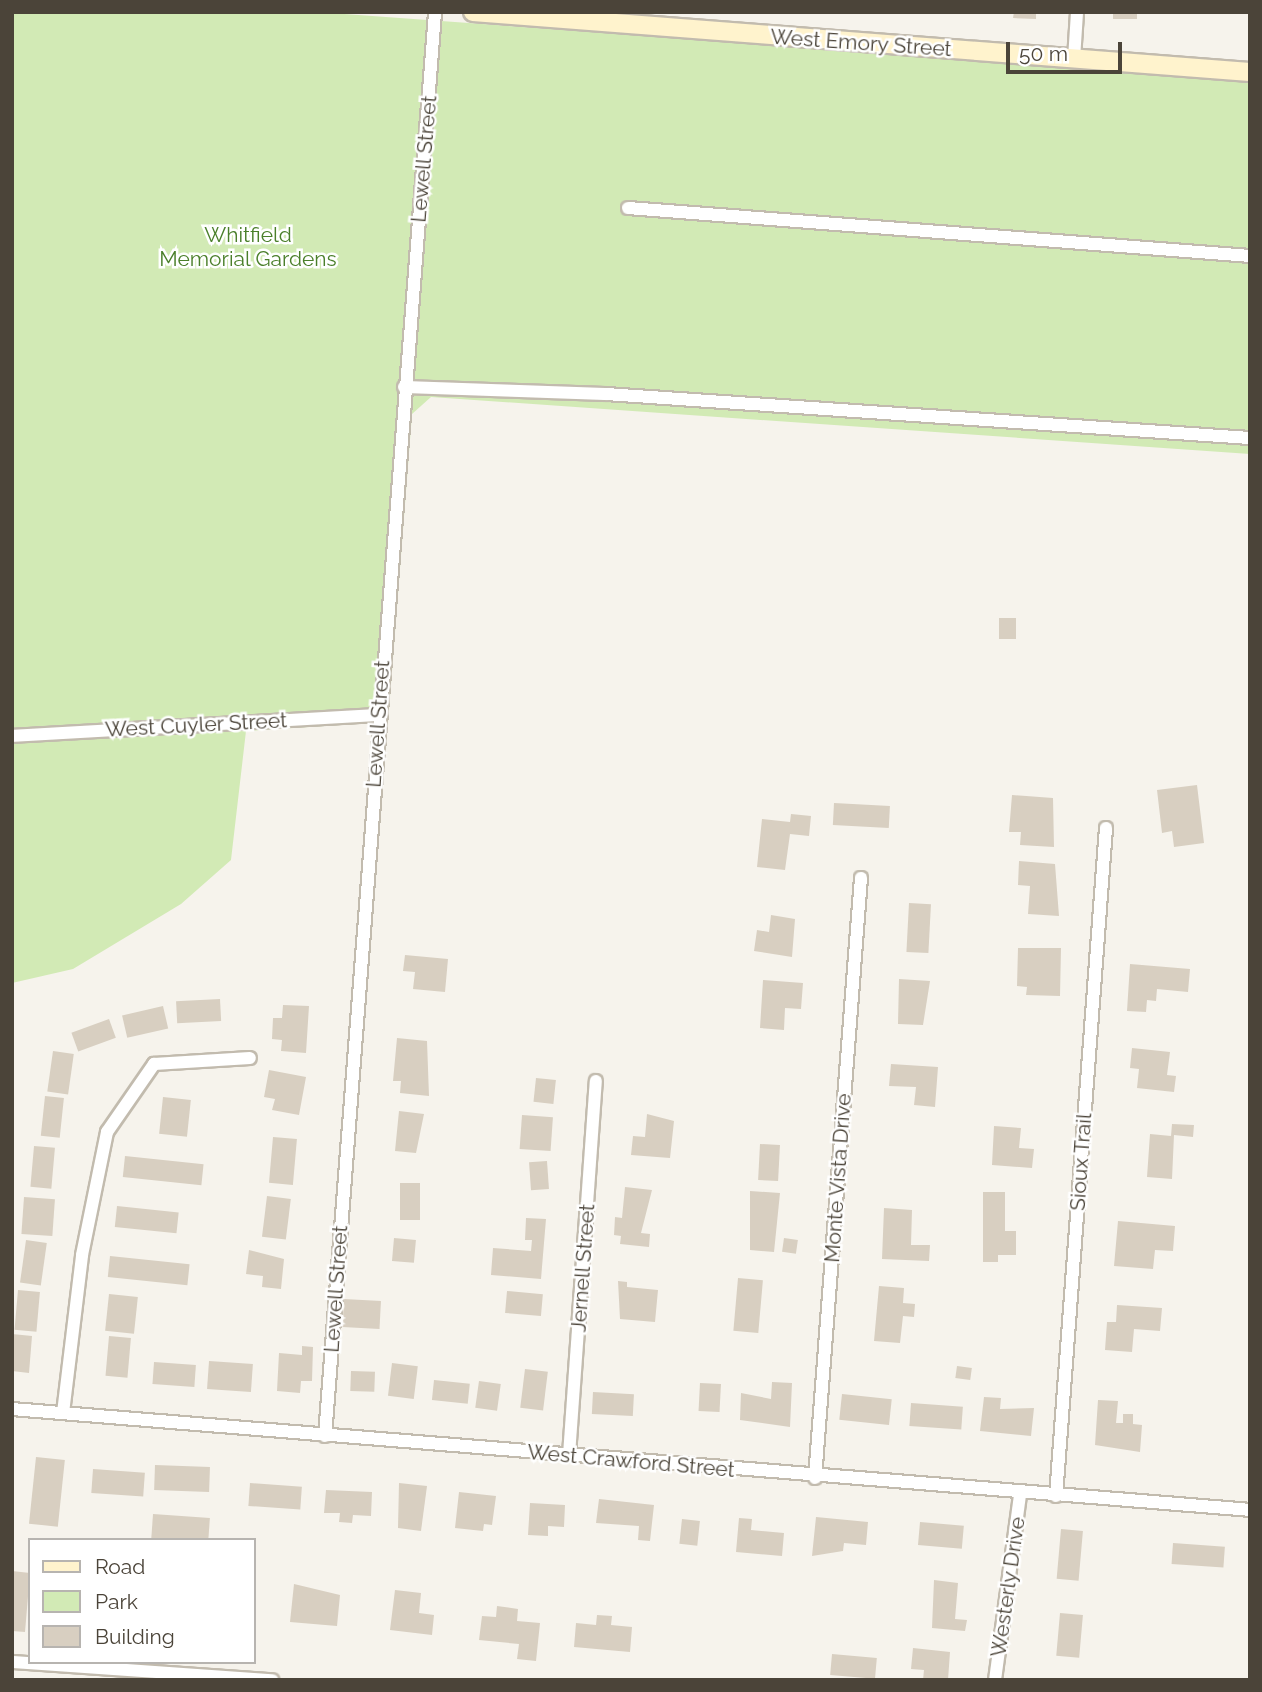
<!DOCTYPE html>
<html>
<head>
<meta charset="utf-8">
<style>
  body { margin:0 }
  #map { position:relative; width:1262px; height:1692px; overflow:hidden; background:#f6f3ec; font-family:Raleway,sans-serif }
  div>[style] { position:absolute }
  .green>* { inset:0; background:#d2eab5 }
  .building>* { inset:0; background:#d8cfc1; transform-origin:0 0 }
  .roads { filter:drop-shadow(2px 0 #c2bbae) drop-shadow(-2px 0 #c2bbae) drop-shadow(0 2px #c2bbae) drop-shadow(0 -2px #c2bbae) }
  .street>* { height:12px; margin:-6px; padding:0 6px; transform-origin:6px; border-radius:6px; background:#fff }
  .secondary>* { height:18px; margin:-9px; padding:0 9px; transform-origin:9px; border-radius:9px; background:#fff3cd }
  span { translate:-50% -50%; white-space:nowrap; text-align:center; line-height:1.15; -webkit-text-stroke:5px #fff; paint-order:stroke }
  .street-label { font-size:21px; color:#4b4439 }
  .park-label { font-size:21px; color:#4a7f2a }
  .frame { position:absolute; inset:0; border:14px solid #4b4439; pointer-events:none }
  .legend { position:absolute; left:28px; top:1538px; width:228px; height:126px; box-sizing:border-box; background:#fff; border:2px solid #b7b4b0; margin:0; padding:9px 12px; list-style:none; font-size:21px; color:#4b4439 }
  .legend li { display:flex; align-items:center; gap:14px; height:35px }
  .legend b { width:35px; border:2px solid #b7b4b0 }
  .scale { position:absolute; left:1006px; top:42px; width:116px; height:32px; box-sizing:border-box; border:4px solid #4b4439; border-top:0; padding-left:9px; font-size:21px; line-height:24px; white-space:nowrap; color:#4b4439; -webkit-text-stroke:5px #fff; paint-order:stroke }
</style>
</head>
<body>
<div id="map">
  <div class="green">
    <i style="clip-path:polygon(12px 12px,317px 12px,840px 50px,1250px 71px,1250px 454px,431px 397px,412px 414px,388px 722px,246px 731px,231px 860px,181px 904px,73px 969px,12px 983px)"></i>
  </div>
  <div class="building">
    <i style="clip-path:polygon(1014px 12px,1036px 12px,1036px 19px,1013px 18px)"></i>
    <i style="left:1113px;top:12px;width:24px;height:7px"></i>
    <i style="left:999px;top:618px;width:17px;height:21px"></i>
    <i style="clip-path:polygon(1197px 785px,1204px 843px,1174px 847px,1172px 831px,1162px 833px,1157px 790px)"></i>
    <i style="clip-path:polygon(1012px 795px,1053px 798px,1054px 847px,1020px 845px,1021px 832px,1009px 832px)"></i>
    <i style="left:834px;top:803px;width:56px;height:22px;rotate:3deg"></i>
    <i style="clip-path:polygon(791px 814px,811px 816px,809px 836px,790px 834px,785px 870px,757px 867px,762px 819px,790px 822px)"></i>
    <i style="clip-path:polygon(1019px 861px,1055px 864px,1059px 916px,1028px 914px,1030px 886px,1018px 885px)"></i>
    <i style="left:909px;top:903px;width:22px;height:49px;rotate:3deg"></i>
    <i style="clip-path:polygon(771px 915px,795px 919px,792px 957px,754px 951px,757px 930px,769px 932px)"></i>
    <i style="clip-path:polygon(1018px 948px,1061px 948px,1060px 996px,1026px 995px,1027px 987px,1017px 986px)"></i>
    <i style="clip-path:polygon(405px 955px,448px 959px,445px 992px,413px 989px,415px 972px,403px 971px)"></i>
    <i style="clip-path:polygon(1130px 964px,1190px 969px,1188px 992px,1157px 989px,1156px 1001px,1147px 1000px,1146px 1012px,1127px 1011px)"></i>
    <i style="clip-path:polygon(899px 979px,930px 981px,923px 1025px,898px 1024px)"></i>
    <i style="clip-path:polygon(763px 980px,803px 983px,801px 1009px,785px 1008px,784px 1030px,760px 1028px)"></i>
    <i style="left:220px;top:999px;width:22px;height:44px;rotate:87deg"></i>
    <i style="clip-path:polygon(283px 1005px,309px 1006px,306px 1053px,281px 1051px,282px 1040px,272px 1039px,273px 1018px,282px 1018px)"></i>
    <i style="left:163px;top:1006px;width:23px;height:42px;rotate:77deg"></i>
    <i style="left:109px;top:1019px;width:20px;height:40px;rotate:70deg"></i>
    <i style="clip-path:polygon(397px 1038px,427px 1041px,429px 1096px,400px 1093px,401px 1081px,393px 1081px)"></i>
    <i style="clip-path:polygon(1132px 1048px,1170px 1052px,1167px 1075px,1176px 1076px,1174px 1092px,1137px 1088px,1139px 1069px,1130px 1068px)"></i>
    <i style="left:53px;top:1051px;width:21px;height:41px;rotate:8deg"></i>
    <i style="clip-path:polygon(891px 1064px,938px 1067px,935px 1107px,914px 1105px,916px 1087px,889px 1086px)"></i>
    <i style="clip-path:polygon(269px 1070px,306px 1077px,299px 1115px,272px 1110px,275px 1099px,264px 1097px)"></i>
    <i style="left:536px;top:1078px;width:20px;height:24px;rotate:6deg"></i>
    <i style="left:45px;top:1096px;width:19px;height:40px;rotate:6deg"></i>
    <i style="left:163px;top:1097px;width:28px;height:37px;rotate:6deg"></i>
    <i style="clip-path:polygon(399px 1111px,424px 1114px,416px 1153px,395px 1151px)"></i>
    <i style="clip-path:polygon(647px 1114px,674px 1121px,670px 1158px,631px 1155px,633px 1136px,645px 1137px)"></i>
    <i style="left:522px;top:1115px;width:31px;height:34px;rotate:4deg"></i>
    <i style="clip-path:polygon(1172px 1124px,1194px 1125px,1193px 1137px,1174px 1135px,1172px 1179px,1147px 1177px,1150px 1134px,1171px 1136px)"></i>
    <i style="clip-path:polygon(994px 1126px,1021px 1128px,1019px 1148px,1034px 1149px,1032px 1168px,992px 1165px)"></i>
    <i style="left:273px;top:1137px;width:24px;height:46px;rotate:5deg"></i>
    <i style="left:760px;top:1144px;width:20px;height:36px;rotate:3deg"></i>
    <i style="left:34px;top:1146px;width:21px;height:41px;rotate:5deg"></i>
    <i style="left:125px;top:1156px;width:79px;height:21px;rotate:6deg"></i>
    <i style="left:547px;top:1161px;width:28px;height:18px;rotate:86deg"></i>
    <i style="left:400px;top:1183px;width:20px;height:37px"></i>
    <i style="clip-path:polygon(625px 1187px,652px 1190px,641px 1233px,650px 1234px,649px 1247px,620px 1244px,621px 1236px,614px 1235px,615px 1217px,622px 1218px)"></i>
    <i style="clip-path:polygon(750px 1191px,780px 1193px,774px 1252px,750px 1250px)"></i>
    <i style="clip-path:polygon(983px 1192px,1005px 1192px,1005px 1231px,1016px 1231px,1016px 1255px,998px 1255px,998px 1262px,983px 1262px)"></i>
    <i style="left:267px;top:1196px;width:24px;height:41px;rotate:7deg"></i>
    <i style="left:24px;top:1197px;width:31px;height:37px;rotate:4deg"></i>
    <i style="left:117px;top:1206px;width:62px;height:21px;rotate:6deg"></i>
    <i style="clip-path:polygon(884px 1208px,912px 1210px,911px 1245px,930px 1245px,929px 1261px,882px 1259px)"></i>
    <i style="clip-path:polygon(526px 1218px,546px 1219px,541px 1279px,491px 1275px,493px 1248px,531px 1251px,532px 1240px,525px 1240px)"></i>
    <i style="clip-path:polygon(1118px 1221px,1175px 1226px,1173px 1251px,1155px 1250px,1153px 1269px,1114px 1266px)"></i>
    <i style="left:394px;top:1238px;width:22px;height:23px;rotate:5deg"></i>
    <i style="left:784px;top:1238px;width:14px;height:14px;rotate:8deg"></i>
    <i style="left:26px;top:1240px;width:21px;height:43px;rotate:8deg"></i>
    <i style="clip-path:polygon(249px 1250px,284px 1259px,281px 1289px,262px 1287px,263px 1276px,246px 1274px)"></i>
    <i style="left:110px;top:1256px;width:80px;height:21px;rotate:6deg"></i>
    <i style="left:738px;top:1278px;width:25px;height:53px;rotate:5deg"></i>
    <i style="clip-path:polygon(618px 1281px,627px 1282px,627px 1287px,658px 1290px,655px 1322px,620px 1319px)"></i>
    <i style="clip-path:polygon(879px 1286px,904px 1288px,903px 1303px,915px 1304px,914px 1317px,903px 1316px,900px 1343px,874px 1341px)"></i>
    <i style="left:18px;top:1290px;width:22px;height:40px;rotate:5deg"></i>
    <i style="left:507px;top:1291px;width:36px;height:22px;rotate:5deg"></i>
    <i style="left:109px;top:1294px;width:29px;height:37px;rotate:6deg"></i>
    <i style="left:344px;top:1299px;width:37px;height:28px;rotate:3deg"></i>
    <i style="clip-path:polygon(1117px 1305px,1162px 1308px,1160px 1331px,1134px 1329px,1132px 1352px,1105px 1350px,1107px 1322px,1116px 1322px)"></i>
    <i style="clip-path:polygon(12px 1334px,32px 1336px,29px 1373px,12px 1371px)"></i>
    <i style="left:109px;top:1336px;width:22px;height:40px;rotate:5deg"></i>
    <i style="clip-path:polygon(302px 1346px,313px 1347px,312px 1381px,301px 1381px,300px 1393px,277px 1391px,279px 1353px,302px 1355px)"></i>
    <i style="left:209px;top:1361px;width:44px;height:28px;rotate:4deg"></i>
    <i style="left:154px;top:1362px;width:42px;height:22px;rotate:4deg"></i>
    <i style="left:392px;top:1363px;width:26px;height:33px;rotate:7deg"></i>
    <i style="left:957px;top:1366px;width:15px;height:12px;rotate:8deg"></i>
    <i style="left:525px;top:1369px;width:23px;height:39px;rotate:7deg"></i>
    <i style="left:351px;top:1371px;width:24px;height:20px;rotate:2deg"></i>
    <i style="left:434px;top:1380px;width:36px;height:20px;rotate:6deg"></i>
    <i style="left:479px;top:1381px;width:22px;height:27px;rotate:8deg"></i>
    <i style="clip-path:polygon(772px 1382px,792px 1383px,790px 1427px,740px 1420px,741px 1393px,771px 1399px)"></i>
    <i style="left:700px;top:1383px;width:21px;height:28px;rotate:3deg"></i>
    <i style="left:593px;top:1392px;width:41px;height:22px;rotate:3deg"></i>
    <i style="left:842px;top:1394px;width:50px;height:26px;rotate:6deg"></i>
    <i style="clip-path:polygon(984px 1397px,1001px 1398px,1000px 1409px,1034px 1408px,1031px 1436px,980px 1431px)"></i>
    <i style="clip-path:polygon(1098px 1400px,1118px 1401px,1116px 1423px,1123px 1423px,1123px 1414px,1133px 1414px,1133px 1424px,1142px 1425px,1140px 1452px,1095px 1445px)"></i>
    <i style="left:911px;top:1403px;width:52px;height:23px;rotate:4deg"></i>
    <i style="left:36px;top:1457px;width:29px;height:67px;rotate:6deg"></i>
    <i style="left:155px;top:1465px;width:55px;height:25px;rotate:2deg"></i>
    <i style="left:93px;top:1469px;width:52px;height:24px;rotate:4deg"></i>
    <i style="left:250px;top:1483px;width:52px;height:23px;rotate:4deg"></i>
    <i style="clip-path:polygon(399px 1483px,427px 1486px,421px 1531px,398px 1528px)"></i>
    <i style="clip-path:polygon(326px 1490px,372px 1492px,371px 1516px,353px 1515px,352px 1523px,339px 1522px,340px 1513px,324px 1513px)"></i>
    <i style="clip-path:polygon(459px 1492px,496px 1496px,492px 1525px,484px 1524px,483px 1531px,455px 1528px)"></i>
    <i style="clip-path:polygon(599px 1499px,654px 1505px,650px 1541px,638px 1540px,639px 1526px,596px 1523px)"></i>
    <i style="clip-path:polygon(530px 1503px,565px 1505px,564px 1527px,548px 1526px,548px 1536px,528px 1535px)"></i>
    <i style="left:153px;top:1514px;width:57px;height:25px;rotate:4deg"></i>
    <i style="clip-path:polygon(816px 1517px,868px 1522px,866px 1545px,844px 1543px,843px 1551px,812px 1556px)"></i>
    <i style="clip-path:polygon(739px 1518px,752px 1519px,751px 1530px,784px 1533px,782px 1556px,736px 1552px)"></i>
    <i style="left:682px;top:1519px;width:18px;height:25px;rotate:6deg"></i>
    <i style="left:920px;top:1522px;width:44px;height:23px;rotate:5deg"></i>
    <i style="left:1061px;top:1529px;width:22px;height:50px;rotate:5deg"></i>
    <i style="left:1173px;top:1543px;width:52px;height:21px;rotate:4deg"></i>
    <i style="clip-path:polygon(12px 1571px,30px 1573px,25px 1632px,12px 1631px)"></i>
    <i style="clip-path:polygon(934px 1580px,958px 1583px,955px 1619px,967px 1620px,965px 1631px,932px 1628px)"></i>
    <i style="clip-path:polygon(294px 1584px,340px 1595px,337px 1626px,290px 1622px)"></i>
    <i style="clip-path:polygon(395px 1590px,421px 1593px,419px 1613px,434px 1615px,432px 1635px,390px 1630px)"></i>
    <i style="clip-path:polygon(497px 1606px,518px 1609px,517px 1621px,540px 1623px,536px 1661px,517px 1659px,519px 1644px,479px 1640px,482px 1616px,496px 1617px)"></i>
    <i style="left:1060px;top:1613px;width:23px;height:43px;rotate:5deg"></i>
    <i style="clip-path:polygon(597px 1615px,612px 1616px,611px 1625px,632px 1627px,630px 1652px,574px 1647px,576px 1623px,596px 1625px)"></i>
    <i style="clip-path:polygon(913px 1648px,950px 1652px,948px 1680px,923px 1680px,924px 1670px,911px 1669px)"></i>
    <i style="left:832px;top:1654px;width:45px;height:21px;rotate:5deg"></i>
  </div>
  <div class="roads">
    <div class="street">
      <i style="left:1074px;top:59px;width:47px;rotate:-86.3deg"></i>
      <i style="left:628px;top:208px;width:624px;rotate:4.41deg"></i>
      <i style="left:404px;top:387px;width:202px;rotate:2deg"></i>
      <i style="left:606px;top:394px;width:646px;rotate:3.91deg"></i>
      <i style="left:12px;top:736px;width:368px;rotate:-3.3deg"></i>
      <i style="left:12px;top:1409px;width:1242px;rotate:4.66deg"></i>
      <i style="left:63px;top:1413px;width:159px;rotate:-83.1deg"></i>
      <i style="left:82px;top:1255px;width:126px;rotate:-78.5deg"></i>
      <i style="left:107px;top:1132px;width:83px;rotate:-55.3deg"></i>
      <i style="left:154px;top:1064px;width:96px;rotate:-3.6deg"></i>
      <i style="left:325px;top:1436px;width:1428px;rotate:-85.58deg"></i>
      <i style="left:569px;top:1455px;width:375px;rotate:-85.9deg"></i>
      <i style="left:815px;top:1478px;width:602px;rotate:-85.62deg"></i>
      <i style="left:1056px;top:1496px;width:670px;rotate:-85.72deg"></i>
      <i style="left:12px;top:1662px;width:261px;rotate:4deg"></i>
      <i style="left:995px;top:1680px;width:188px;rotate:-82.3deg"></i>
    </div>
    <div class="secondary">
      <i style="left:473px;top:12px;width:779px;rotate:4.42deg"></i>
    </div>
  </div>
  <div class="street-label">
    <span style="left:861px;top:43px;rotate:4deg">West Emory Street</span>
    <span style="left:424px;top:159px;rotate:-85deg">Lewell Street</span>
    <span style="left:378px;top:724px;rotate:-86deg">Lewell Street</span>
    <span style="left:196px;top:725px;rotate:-3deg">West Cuyler Street</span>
    <span style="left:1081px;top:1162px;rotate:-86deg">Sioux Trail</span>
    <span style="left:838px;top:1178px;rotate:-86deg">Monte Vista Drive</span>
    <span style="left:583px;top:1268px;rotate:-86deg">Jernell Street</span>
    <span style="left:336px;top:1289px;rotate:-86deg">Lewell Street</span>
    <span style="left:631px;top:1461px;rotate:5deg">West Crawford Street</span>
    <span style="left:1008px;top:1587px;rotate:-82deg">Westerly Drive</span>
  </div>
  <div class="park-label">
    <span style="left:248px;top:247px">Whitfield<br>Memorial Gardens</span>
  </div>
  <div class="frame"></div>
  <ul class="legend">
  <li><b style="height:9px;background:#fff3cd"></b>Road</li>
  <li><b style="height:19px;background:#d2eab5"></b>Park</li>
  <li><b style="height:19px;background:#d8cfc1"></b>Building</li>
  </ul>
  <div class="scale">50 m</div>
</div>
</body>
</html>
